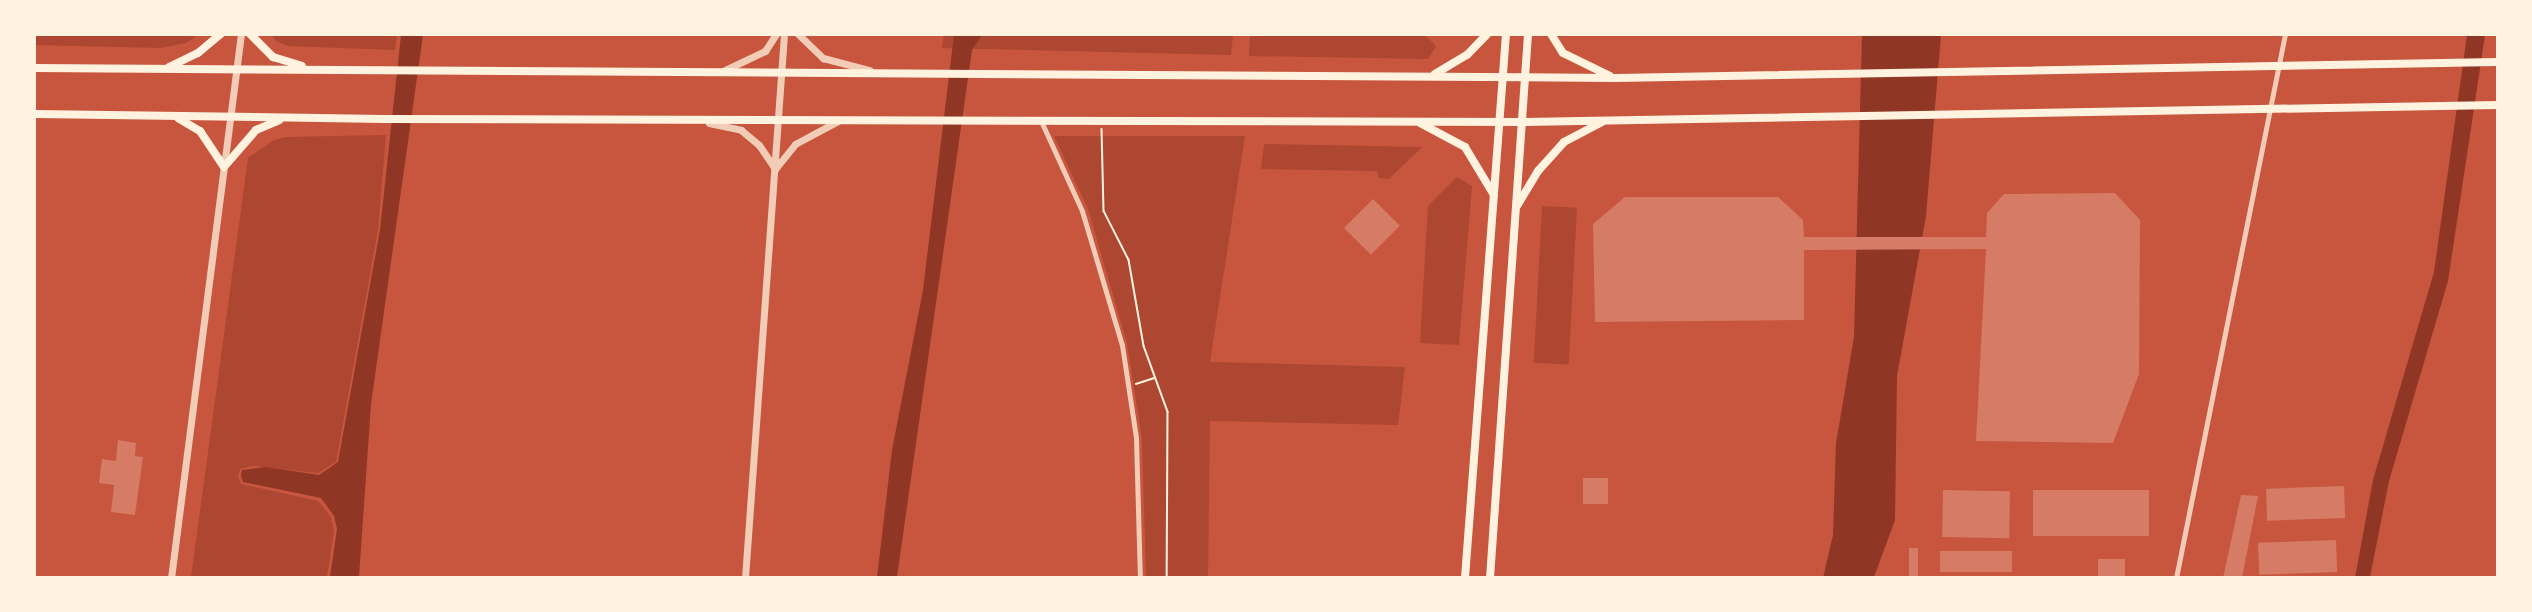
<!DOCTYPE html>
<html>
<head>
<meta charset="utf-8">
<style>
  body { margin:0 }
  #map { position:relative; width:2532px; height:612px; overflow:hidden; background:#c8553d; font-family:Commissioner,sans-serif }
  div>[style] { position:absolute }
  .green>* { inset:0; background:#ae4732; transform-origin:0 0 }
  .water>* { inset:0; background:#8f3625 }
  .building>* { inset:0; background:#d67c66; transform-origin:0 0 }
  .path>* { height:1.5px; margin:-0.75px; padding:0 0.75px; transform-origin:0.75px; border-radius:0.75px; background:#fff3e0 }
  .minor>* { height:5px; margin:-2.5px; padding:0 2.5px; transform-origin:2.5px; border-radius:2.5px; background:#f1ccb7 }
  .tertiary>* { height:7px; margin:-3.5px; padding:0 3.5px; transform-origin:3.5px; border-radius:3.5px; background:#f1ccb7 }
  .primary>* { height:8px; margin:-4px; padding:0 4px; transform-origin:4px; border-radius:4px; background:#fff3e0 }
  span { translate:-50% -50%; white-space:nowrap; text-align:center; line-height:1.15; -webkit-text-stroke:6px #fff3e0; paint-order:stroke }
  .frame { position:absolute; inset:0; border:36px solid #fff3e0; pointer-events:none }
</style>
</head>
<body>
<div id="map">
  <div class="green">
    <i style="clip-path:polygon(35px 34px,199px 34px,199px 35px,186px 43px,161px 48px,35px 45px)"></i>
    <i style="clip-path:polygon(944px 34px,1233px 35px,1231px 55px,942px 48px)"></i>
    <i style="clip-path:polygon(272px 35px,397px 35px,395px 50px,288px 46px,276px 41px)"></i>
    <i style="clip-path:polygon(1250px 35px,1425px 35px,1436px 46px,1428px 59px,1249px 56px)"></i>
    <i style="clip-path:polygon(386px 135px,378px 230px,336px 462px,318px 473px,253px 466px,240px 469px,238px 477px,241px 484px,318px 501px,331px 517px,334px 531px,327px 577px,191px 577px,248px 158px,274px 140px,286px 137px)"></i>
    <i style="clip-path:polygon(1054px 136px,1245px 136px,1210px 362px,1405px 367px,1398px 425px,1210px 421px,1208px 577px,1146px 577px,1142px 439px,1127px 343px,1088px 209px)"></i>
    <i style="clip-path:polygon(1264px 144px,1422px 147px,1389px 179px,1379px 178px,1377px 171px,1261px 169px)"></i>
    <i style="clip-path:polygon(1457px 177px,1472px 186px,1459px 345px,1420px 343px,1428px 206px)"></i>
    <i style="left:1542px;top:206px;width:35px;height:157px;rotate:3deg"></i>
  </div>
  <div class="water">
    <i style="clip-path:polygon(1862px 34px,1941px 35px,1926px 216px,1897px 376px,1895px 520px,1874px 577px,1823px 578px,1833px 535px,1836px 443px,1854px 337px)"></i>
    <i style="clip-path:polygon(401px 35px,423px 35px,371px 404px,359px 577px,330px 577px,337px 529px,334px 516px,321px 498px,243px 482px,241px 475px,242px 470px,266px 467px,319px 475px,338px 462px,380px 230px)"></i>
    <i style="clip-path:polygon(954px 35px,982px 35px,972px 50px,897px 577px,877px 578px,892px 450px,923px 290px)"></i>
    <i style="clip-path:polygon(2467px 35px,2485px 35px,2448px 281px,2389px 481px,2370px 577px,2355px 578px,2373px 480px,2434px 272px)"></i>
  </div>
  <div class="building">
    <i style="clip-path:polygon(2115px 193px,2140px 220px,2139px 374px,2113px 443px,1976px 441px,1986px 249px,1804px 250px,1804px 320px,1595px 322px,1593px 224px,1625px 197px,1778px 197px,1803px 220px,1804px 237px,1986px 237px,1987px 213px,2004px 194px)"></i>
    <i style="left:1373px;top:199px;width:38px;height:41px;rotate:45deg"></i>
    <i style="clip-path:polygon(118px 440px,136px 443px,135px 456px,143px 457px,135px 515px,111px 512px,114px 485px,99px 483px,102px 459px,116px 461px)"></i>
    <i style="left:1583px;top:478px;width:25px;height:26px"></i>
    <i style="left:2344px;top:486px;width:32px;height:78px;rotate:88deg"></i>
    <i style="left:1943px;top:490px;width:67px;height:47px;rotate:1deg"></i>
    <i style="left:2033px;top:490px;width:116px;height:46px"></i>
    <i style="clip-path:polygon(2241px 495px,2258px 496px,2242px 578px,2223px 578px)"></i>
    <i style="left:2336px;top:540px;width:32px;height:78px;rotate:88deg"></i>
    <i style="left:1909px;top:548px;width:9px;height:30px"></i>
    <i style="left:2012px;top:551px;width:21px;height:72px;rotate:90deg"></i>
    <i style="left:2098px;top:559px;width:27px;height:19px"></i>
  </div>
  <div class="path">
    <i style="left:1102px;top:129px;width:82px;rotate:88.6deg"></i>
    <i style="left:1104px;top:211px;width:55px;rotate:63deg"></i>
    <i style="left:1129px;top:260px;width:87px;rotate:80.1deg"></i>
    <i style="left:1144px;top:346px;width:70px;rotate:70deg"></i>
    <i style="left:1168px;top:412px;width:166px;rotate:90.3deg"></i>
    <i style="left:1136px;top:384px;width:19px;rotate:-18deg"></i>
  </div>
  <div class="minor">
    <i style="left:1041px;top:121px;width:99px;rotate:65.5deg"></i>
    <i style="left:1082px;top:211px;width:140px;rotate:73.4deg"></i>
    <i style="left:1122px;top:345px;width:94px;rotate:81.4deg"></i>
    <i style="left:1136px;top:438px;width:140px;rotate:88.4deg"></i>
    <i style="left:2176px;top:578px;width:555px;rotate:-78.67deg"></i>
  </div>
  <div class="tertiary">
    <i style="left:798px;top:34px;width:35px;rotate:44deg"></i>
    <i style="left:823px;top:58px;width:48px;rotate:14.6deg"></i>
    <i style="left:723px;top:71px;width:47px;rotate:-25.5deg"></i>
    <i style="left:765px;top:51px;width:20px;rotate:-57deg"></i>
    <i style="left:709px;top:123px;width:33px;rotate:12deg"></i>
    <i style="left:741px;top:130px;width:23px;rotate:40deg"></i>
    <i style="left:759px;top:145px;width:29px;rotate:56deg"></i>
    <i style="left:775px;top:169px;width:32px;rotate:-51deg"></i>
    <i style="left:795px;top:144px;width:49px;rotate:-28.1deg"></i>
    <i style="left:171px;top:578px;width:548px;rotate:-82.67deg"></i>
    <i style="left:745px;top:578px;width:545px;rotate:-85.9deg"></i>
  </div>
  <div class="primary">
    <i style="left:250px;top:34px;width:33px;rotate:45deg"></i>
    <i style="left:273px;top:57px;width:30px;rotate:17deg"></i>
    <i style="left:1551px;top:34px;width:22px;rotate:58deg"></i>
    <i style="left:1563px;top:53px;width:52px;rotate:26.1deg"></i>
    <i style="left:169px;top:67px;width:32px;rotate:-26deg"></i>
    <i style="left:198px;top:53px;width:30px;rotate:-40deg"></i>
    <i style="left:34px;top:68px;width:1582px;rotate:0.36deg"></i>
    <i style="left:1616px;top:78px;width:882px;rotate:-1.04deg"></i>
    <i style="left:1435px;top:74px;width:37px;rotate:-31deg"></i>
    <i style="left:1467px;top:55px;width:29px;rotate:-46deg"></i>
    <i style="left:34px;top:114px;width:350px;rotate:0.8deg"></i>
    <i style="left:384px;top:119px;width:1137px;rotate:0.15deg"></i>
    <i style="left:1521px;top:122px;width:977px;rotate:-1deg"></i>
    <i style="left:178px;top:118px;width:26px;rotate:31deg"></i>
    <i style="left:200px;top:131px;width:43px;rotate:56.3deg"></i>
    <i style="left:224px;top:167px;width:49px;rotate:-49.1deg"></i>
    <i style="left:256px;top:130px;width:25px;rotate:-23deg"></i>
    <i style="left:1420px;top:123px;width:51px;rotate:28.1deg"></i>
    <i style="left:1465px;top:147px;width:56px;rotate:58.9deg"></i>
    <i style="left:1517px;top:206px;width:41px;rotate:-59deg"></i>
    <i style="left:1538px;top:171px;width:39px;rotate:-48deg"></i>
    <i style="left:1564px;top:142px;width:43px;rotate:-27.8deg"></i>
    <i style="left:1465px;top:578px;width:546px;rotate:-85.69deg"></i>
    <i style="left:1490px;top:578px;width:545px;rotate:-86deg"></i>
  </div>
  <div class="frame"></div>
</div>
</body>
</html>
